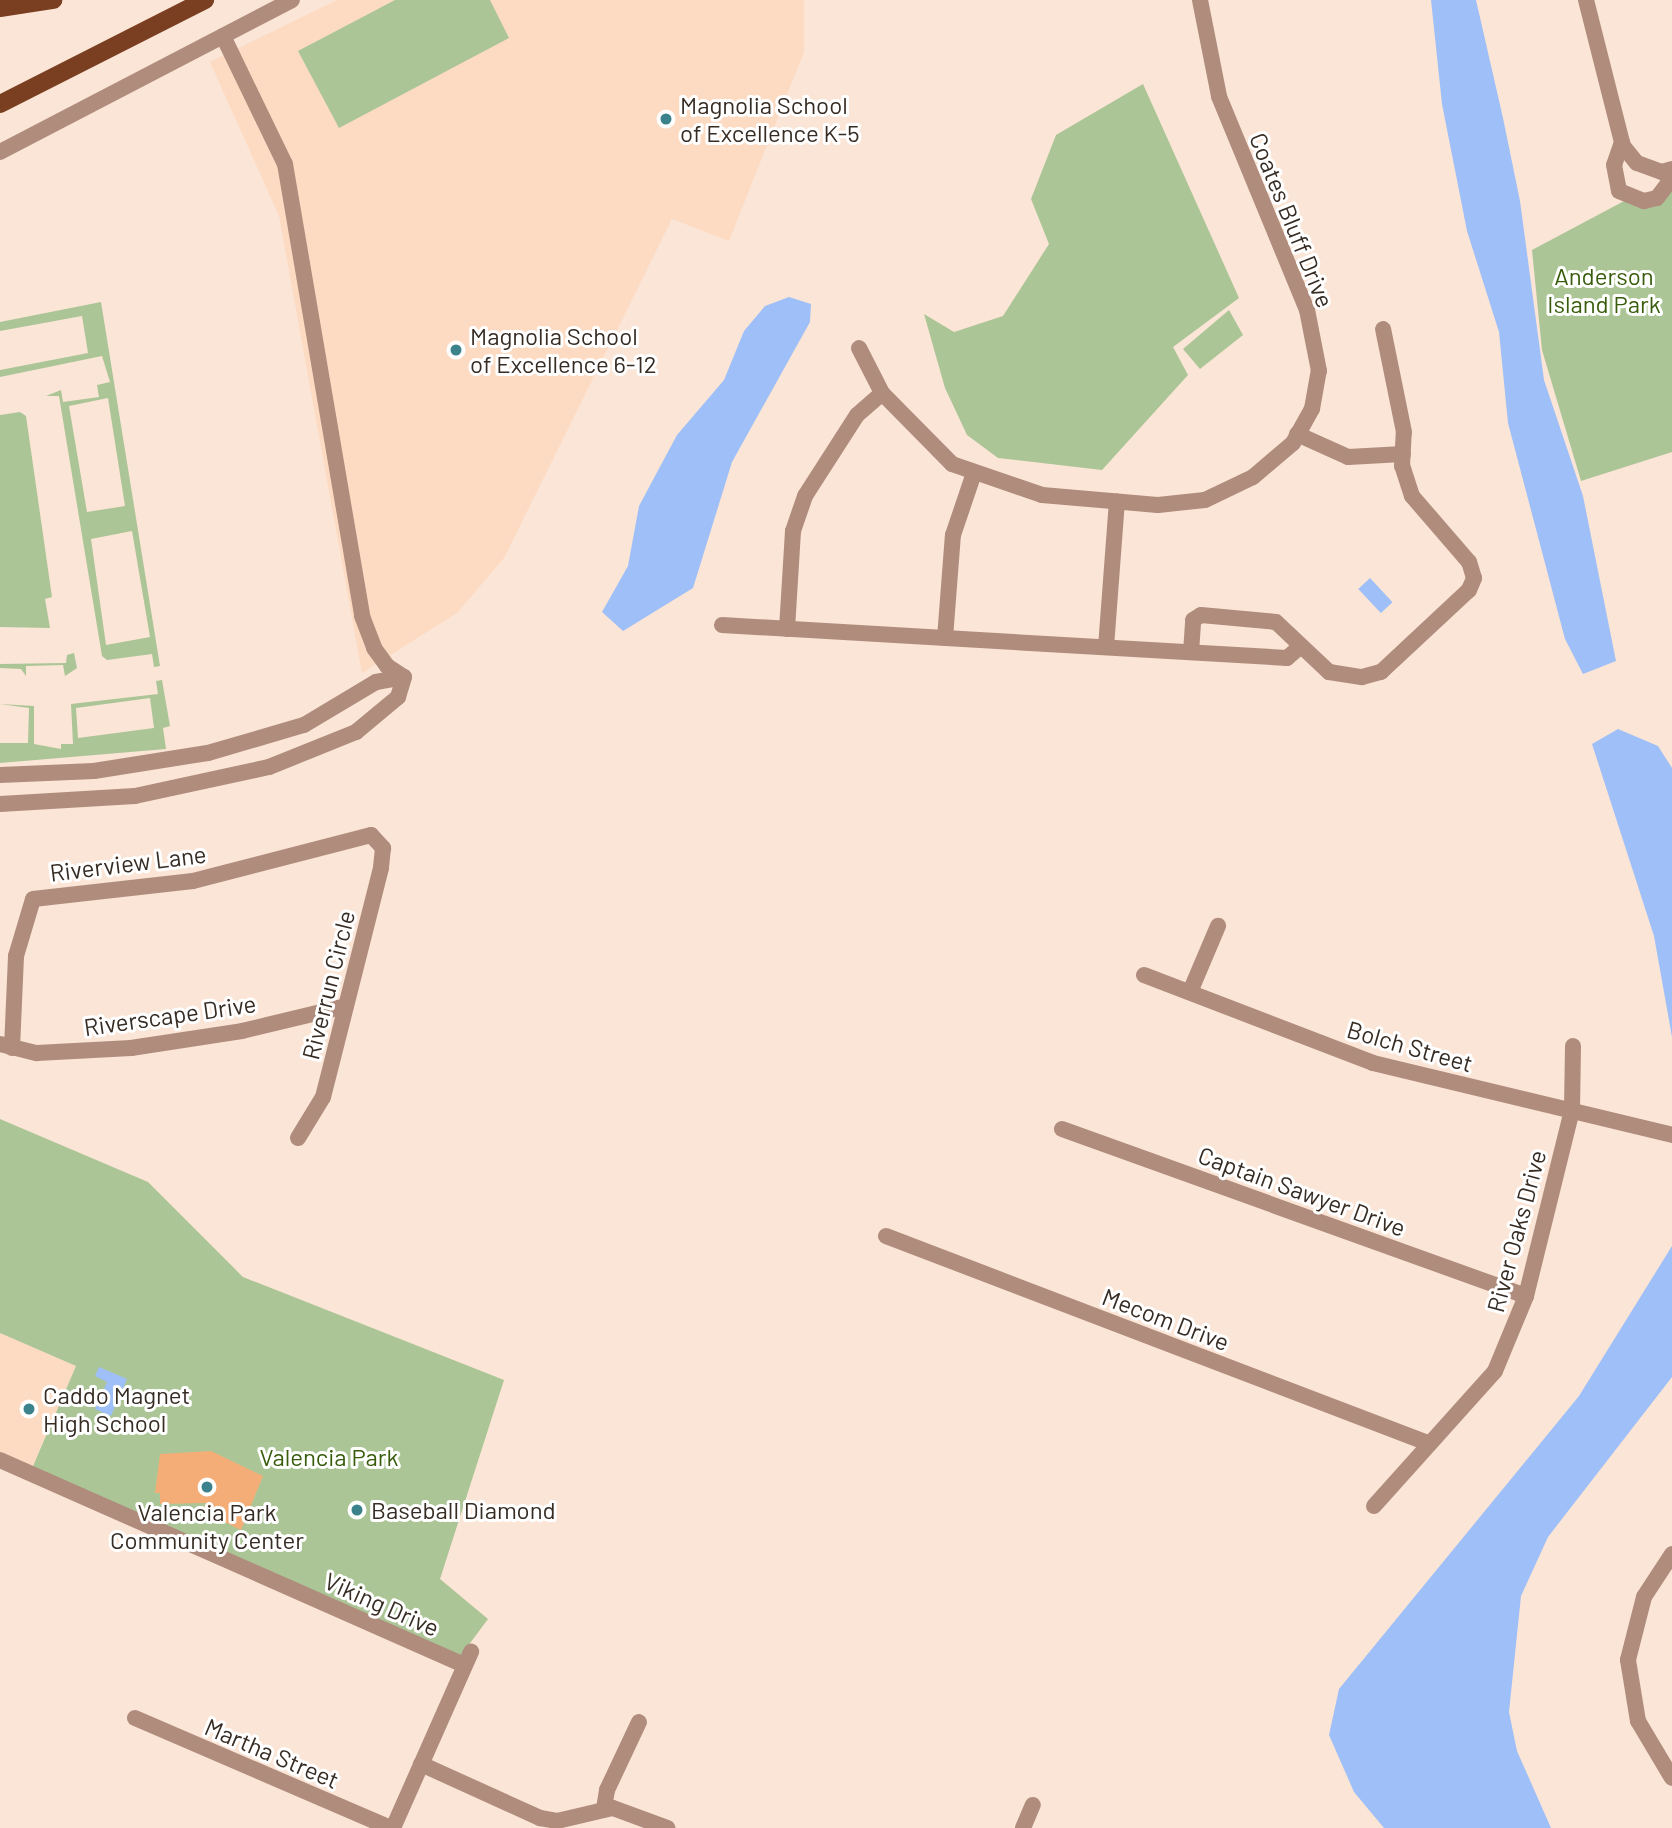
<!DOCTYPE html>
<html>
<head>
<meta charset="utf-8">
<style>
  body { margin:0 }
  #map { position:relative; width:1672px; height:1828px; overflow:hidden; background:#fbe5d6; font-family:Barlow,sans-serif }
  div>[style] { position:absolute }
  .built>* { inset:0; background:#fddbc3 }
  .green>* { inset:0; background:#abc596 }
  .water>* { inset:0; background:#9ebff7; transform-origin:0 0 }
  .building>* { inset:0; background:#f5ad77 }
  .minor>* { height:16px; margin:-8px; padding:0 8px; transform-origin:8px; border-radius:8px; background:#b08c7d }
  .major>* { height:18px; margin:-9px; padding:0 9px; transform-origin:9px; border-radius:9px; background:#7a3e21 }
  .dots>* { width:19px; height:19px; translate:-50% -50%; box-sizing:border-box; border:4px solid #fff; border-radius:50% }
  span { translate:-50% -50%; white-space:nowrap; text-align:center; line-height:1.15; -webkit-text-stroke:6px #fff; paint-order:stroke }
  .poi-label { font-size:24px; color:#362c24 }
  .left { translate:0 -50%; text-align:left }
  .street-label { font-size:24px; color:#362c24 }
  .park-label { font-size:24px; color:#385c0b }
</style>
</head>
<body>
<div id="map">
  <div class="built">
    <i style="clip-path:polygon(337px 0,804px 0,804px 52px,729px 241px,672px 219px,504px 558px,457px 613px,362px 673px,279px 216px,210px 62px)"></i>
    <i style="clip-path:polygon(0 1333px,76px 1366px,32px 1467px,0 1452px)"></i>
  </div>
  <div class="green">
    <i style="clip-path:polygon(395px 0,490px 0,509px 38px,339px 128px,298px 51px)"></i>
    <i style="clip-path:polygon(1143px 84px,1239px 298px,1173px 347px,1188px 375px,1102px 470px,998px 458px,967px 435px,945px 388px,924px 314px,954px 332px,1003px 316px,1049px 244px,1031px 199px,1056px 135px)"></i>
    <i style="clip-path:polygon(1672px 187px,1672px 452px,1581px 481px,1542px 350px,1532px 250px,1626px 200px)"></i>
    <i style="clip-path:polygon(evenodd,101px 302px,160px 666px,154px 667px,152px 654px,107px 660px,102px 656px,59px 396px,46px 396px,61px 390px,63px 402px,99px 397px,97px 385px,110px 382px,102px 356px,0 377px,0 370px,88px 353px,82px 316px,0 331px,0 322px,101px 302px,108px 398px,125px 506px,87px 512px,69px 406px,108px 398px,101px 302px,132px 531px,150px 637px,106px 645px,91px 539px,132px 531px)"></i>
    <i style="clip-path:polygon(1229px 310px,1243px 335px,1200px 369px,1183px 349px)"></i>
    <i style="clip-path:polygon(20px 412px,26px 416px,52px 597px,45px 599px,50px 628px,0 627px,0 415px)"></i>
    <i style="clip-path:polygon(74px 653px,77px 668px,65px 676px,63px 665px,26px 666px,26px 676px,21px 669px,0 668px,0 664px,66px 663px,67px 655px)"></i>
    <i style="clip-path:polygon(evenodd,162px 680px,170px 726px,163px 728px,166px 749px,0 763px,0 743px,28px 743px,29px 708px,0 704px,34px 706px,34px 744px,61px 749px,61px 744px,73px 744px,71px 704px,158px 694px,156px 681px,162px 680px,150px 698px,154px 728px,78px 738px,76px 708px,150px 698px)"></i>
    <i style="clip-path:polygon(0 1119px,148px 1182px,243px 1277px,504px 1380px,440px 1579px,488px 1619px,456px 1662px,30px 1473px,76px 1366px,0 1333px)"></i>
  </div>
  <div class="water">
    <i style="clip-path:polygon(1431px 0,1476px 0,1503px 118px,1520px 201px,1544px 380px,1583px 496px,1616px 661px,1583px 674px,1565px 639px,1508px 423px,1499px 332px,1467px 231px,1442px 104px)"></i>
    <i style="clip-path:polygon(789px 297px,811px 304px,810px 322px,732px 462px,693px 588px,623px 631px,602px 612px,628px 566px,639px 506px,677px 435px,724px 380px,744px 331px,765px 306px)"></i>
    <i style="left:1370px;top:578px;width:33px;height:16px;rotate:47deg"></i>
    <i style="clip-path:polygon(1618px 729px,1658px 746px,1672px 768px,1672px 1037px,1654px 936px,1592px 744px)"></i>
    <i style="clip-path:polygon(1672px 1246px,1672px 1377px,1548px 1537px,1521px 1596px,1509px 1712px,1517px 1751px,1551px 1828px,1384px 1828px,1354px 1792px,1329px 1735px,1339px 1689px,1579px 1396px)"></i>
    <i style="clip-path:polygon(99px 1367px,127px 1379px,111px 1416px,95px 1409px,107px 1382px,95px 1376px)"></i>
  </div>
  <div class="building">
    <i style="clip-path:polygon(211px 1451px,263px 1476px,241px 1530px,202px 1511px,206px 1503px,160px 1504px,160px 1493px,155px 1493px,160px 1454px)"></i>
  </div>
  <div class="minor">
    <i style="left:1586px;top:0;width:151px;rotate:75.8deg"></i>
    <i style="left:1623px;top:146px;width:22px;rotate:51deg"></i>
    <i style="left:1637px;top:163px;width:27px;rotate:20deg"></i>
    <i style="left:1662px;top:172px;width:10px;rotate:-17deg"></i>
    <i style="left:223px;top:36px;width:142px;rotate:64.2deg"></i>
    <i style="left:285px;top:164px;width:459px;rotate:80.3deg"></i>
    <i style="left:362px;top:616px;width:34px;rotate:69deg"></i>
    <i style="left:374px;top:648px;width:22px;rotate:54deg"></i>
    <i style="left:387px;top:666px;width:20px;rotate:33deg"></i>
    <i style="left:1622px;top:142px;width:24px;rotate:109deg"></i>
    <i style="left:1614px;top:165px;width:26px;rotate:79deg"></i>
    <i style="left:1619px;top:191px;width:27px;rotate:22deg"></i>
    <i style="left:1644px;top:201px;width:13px;rotate:-13deg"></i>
    <i style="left:1657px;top:198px;width:25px;rotate:-53deg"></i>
    <i style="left:0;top:152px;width:329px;rotate:-27.5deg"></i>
    <i style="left:859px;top:348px;width:51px;rotate:62.9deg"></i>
    <i style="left:882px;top:393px;width:100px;rotate:45.4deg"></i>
    <i style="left:952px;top:464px;width:95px;rotate:19deg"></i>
    <i style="left:1042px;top:495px;width:116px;rotate:4.9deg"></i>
    <i style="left:1158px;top:505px;width:47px;rotate:-6.1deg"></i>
    <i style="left:1205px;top:500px;width:53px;rotate:-25.6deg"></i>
    <i style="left:1253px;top:477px;width:52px;rotate:-40.4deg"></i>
    <i style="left:1293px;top:443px;width:39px;rotate:-61deg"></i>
    <i style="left:1312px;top:409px;width:39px;rotate:-80deg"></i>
    <i style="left:1319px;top:371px;width:62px;rotate:-101.1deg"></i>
    <i style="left:1307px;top:310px;width:231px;rotate:-112.4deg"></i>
    <i style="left:1219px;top:96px;width:98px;rotate:-101.2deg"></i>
    <i style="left:1297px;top:434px;width:56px;rotate:24.3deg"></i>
    <i style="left:1348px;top:457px;width:55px;rotate:-3.1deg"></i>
    <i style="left:722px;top:625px;width:566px;rotate:3.34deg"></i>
    <i style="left:1287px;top:658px;width:18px;rotate:-41deg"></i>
    <i style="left:787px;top:629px;width:98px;rotate:-86.5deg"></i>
    <i style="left:793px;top:531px;width:37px;rotate:-71deg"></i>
    <i style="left:805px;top:496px;width:96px;rotate:-57.3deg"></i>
    <i style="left:857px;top:415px;width:33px;rotate:-41deg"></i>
    <i style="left:945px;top:638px;width:103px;rotate:-85.6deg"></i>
    <i style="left:953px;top:535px;width:65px;rotate:-71.3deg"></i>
    <i style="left:1106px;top:647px;width:146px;rotate:-85.7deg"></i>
    <i style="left:1191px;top:652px;width:32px;rotate:-86deg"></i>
    <i style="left:1193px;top:620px;width:9px;rotate:-32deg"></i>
    <i style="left:1201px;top:615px;width:75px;rotate:5.3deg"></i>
    <i style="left:1276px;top:622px;width:73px;rotate:43.3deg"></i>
    <i style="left:1329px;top:672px;width:33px;rotate:9deg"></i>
    <i style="left:1362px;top:677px;width:20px;rotate:-15deg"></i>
    <i style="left:1381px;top:672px;width:120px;rotate:-43deg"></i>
    <i style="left:1469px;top:590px;width:13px;rotate:-67deg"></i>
    <i style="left:1474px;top:578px;width:17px;rotate:-107deg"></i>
    <i style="left:1469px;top:562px;width:87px;rotate:-130.8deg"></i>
    <i style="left:1412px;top:496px;width:32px;rotate:-108deg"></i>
    <i style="left:1402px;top:466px;width:34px;rotate:-87deg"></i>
    <i style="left:1404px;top:432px;width:105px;rotate:-101.5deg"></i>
    <i style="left:0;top:775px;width:94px;rotate:-2.4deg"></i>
    <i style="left:94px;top:771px;width:115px;rotate:-9deg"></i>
    <i style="left:208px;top:753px;width:100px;rotate:-16.3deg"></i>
    <i style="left:304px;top:725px;width:84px;rotate:-30.8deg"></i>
    <i style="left:376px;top:682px;width:28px;rotate:-10deg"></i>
    <i style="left:0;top:804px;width:135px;rotate:-3.4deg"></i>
    <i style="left:135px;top:796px;width:137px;rotate:-12.2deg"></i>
    <i style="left:269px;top:767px;width:94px;rotate:-21.9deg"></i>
    <i style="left:356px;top:732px;width:55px;rotate:-39.8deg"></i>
    <i style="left:398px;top:697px;width:21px;rotate:-73deg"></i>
    <i style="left:1144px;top:975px;width:245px;rotate:21deg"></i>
    <i style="left:1373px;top:1063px;width:308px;rotate:13.5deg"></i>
    <i style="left:1190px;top:992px;width:72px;rotate:-67deg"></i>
    <i style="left:0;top:1044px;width:38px;rotate:14deg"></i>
    <i style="left:37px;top:1053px;width:94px;rotate:-3deg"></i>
    <i style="left:131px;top:1048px;width:112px;rotate:-8.7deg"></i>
    <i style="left:242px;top:1031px;width:107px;rotate:-13.5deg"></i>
    <i style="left:12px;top:1048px;width:92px;rotate:-87.5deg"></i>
    <i style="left:16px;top:956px;width:59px;rotate:-73.4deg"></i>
    <i style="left:33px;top:899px;width:161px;rotate:-6.4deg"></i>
    <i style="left:193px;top:881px;width:184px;rotate:-14.5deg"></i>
    <i style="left:371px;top:835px;width:18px;rotate:47deg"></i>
    <i style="left:383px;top:848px;width:20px;rotate:96deg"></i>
    <i style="left:381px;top:868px;width:236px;rotate:104.2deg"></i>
    <i style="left:323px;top:1097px;width:48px;rotate:121.4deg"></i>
    <i style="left:1062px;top:1129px;width:493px;rotate:19.8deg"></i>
    <i style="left:886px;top:1236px;width:582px;rotate:20.92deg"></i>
    <i style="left:0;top:1460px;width:507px;rotate:23.84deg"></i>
    <i style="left:1374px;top:1506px;width:181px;rotate:-48.1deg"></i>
    <i style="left:1495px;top:1371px;width:81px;rotate:-67.5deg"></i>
    <i style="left:1526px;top:1296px;width:192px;rotate:-76.1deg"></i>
    <i style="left:1572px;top:1110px;width:64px;rotate:-89.1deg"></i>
    <i style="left:1672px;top:1554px;width:51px;rotate:123.1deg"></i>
    <i style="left:1644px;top:1597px;width:65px;rotate:104.3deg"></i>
    <i style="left:1628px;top:1660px;width:62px;rotate:80.7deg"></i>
    <i style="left:1638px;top:1721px;width:66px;rotate:59.2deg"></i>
    <i style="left:135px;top:1718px;width:278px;rotate:23.3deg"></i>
    <i style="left:421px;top:1764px;width:131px;rotate:24.4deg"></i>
    <i style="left:540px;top:1818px;width:17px;rotate:10deg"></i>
    <i style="left:557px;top:1821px;width:57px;rotate:-13.1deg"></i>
    <i style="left:613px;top:1808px;width:58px;rotate:20.3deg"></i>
    <i style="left:604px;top:1809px;width:19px;rotate:-81deg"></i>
    <i style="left:607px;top:1790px;width:75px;rotate:-64.8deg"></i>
    <i style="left:393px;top:1828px;width:193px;rotate:-66.1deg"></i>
    <i style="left:1023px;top:1828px;width:25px;rotate:-67deg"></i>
  </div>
  <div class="major">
    <i style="left:0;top:8px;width:54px;rotate:-8.6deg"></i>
    <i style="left:0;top:104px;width:230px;rotate:-26.9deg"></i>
  </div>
  <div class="dots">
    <i style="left:666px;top:119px;background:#3b828c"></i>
    <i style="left:456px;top:350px;background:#3b828c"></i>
    <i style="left:29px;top:1409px;background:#3b828c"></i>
    <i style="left:207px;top:1487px;background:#3b828c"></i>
    <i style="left:357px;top:1510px;background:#3b828c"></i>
  </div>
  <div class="poi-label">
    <span class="left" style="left:680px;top:119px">Magnolia School<br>of Excellence K-5</span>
    <span class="left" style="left:470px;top:350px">Magnolia School<br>of Excellence 6-12</span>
    <span class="left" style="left:43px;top:1409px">Caddo Magnet<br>High School</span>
    <span class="left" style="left:371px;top:1510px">Baseball Diamond</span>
    <span style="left:207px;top:1526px">Valencia Park<br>Community Center</span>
  </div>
  <div class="street-label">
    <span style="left:1292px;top:220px;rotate:68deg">Coates Bluff Drive</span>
    <span style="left:128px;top:863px;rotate:-7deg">Riverview Lane</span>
    <span style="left:328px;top:985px;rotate:-76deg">Riverrun Circle</span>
    <span style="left:170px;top:1015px;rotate:-8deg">Riverscape Drive</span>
    <span style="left:1410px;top:1046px;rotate:16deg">Bolch Street</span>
    <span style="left:1302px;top:1191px;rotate:20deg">Captain Sawyer Drive</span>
    <span style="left:1516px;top:1231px;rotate:-75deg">River Oaks Drive</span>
    <span style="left:1166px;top:1319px;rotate:21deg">Mecom Drive</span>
    <span style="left:382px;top:1604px;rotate:24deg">Viking Drive</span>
    <span style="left:272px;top:1753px;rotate:23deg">Martha Street</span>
  </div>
  <div class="park-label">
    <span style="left:1604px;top:290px">Anderson<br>Island Park</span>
    <span style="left:329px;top:1457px">Valencia Park</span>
  </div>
</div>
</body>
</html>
